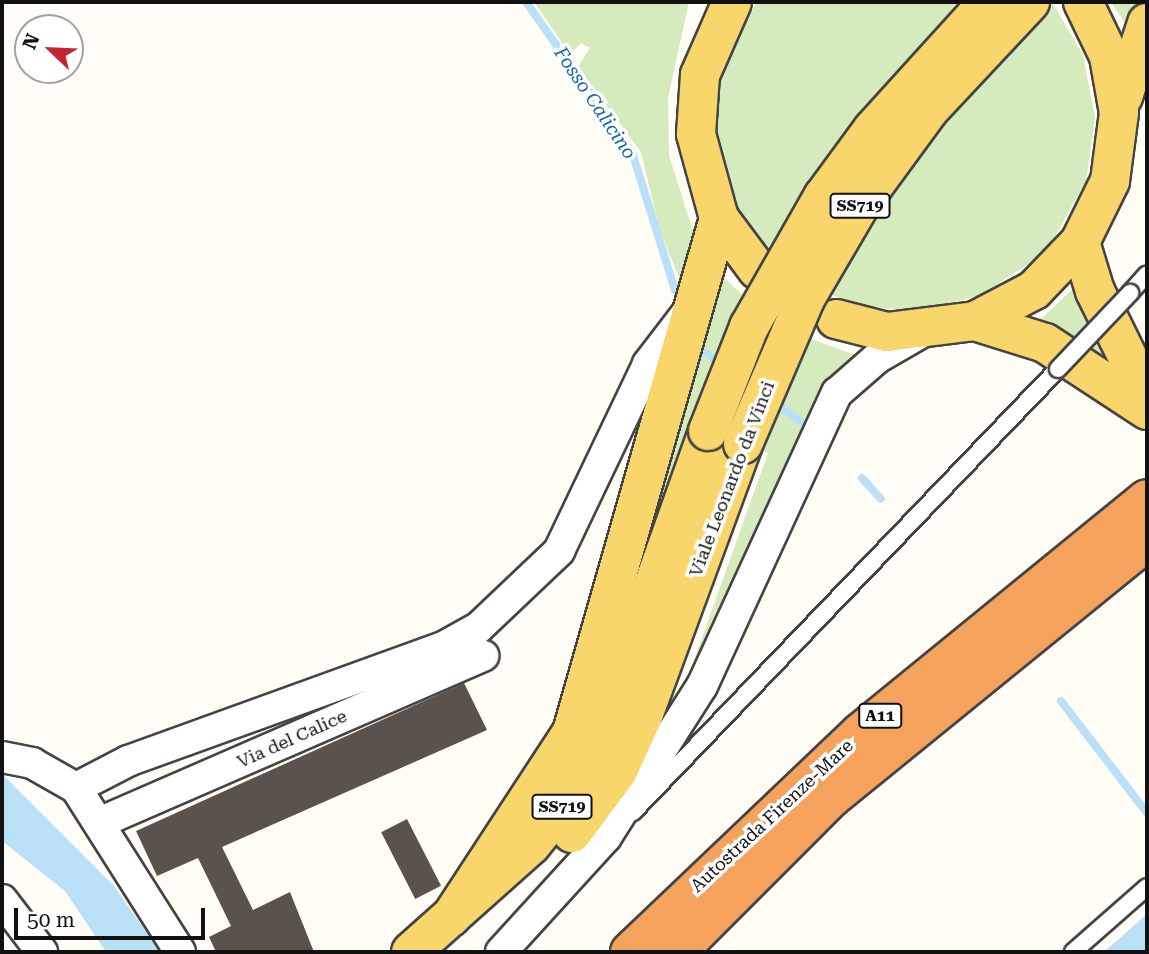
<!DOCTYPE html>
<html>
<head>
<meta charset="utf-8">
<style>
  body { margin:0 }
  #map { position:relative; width:1149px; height:954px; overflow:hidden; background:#fffdf5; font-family:"Roboto Serif",serif }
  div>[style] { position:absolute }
  .green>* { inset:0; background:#d5ebbd }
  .water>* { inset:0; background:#b9e0f7 }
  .stream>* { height:8px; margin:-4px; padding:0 4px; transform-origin:4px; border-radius:4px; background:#b9e0f7 }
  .building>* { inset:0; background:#5a524d; transform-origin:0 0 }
  .roads { filter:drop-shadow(2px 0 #444) drop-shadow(-2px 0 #444) drop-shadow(0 2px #444) drop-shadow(0 -2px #444) }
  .service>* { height:16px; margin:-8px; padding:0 8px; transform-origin:8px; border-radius:8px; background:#fff }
  .minor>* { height:30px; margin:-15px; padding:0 15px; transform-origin:15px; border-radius:15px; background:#fff }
  .primary>* { height:38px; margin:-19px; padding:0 19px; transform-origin:19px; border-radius:19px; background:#f9d66b }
  .motorway>* { height:38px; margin:-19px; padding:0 19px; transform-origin:19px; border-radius:19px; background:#f5a25d }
  .bridges { filter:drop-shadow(2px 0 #444) drop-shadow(-2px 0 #444) drop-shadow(0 2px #444) drop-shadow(0 -2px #444) }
  .service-bridge>* { height:16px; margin:-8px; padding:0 8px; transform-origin:8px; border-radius:8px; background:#fff }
  .primary-bridge>* { height:38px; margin:-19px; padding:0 19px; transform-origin:19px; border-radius:19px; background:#f9d66b }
  span { translate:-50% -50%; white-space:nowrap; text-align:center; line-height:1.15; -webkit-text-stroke:7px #fff; paint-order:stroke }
  .shield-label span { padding:2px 5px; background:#fff; border:2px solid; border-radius:5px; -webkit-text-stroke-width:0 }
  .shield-label { font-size:16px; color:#111; font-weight:700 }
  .street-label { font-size:18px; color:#111 }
  .water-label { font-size:19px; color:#1768a6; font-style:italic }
  .frame { position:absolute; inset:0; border:4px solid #111; pointer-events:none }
  .north { position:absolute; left:14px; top:14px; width:70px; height:70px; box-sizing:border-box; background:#fff; border:2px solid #a0a0a0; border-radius:50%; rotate:293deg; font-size:19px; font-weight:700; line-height:28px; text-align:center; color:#111 }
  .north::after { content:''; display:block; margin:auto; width:24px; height:32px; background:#c4262e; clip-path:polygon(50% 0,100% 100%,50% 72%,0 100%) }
  .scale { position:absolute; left:14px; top:908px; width:191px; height:32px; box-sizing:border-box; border:4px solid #111; border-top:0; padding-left:9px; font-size:21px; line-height:24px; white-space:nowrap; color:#111; -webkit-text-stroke:5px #fff; paint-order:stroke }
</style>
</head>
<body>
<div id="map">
  <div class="green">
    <i style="clip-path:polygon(534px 2px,689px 2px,668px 98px,669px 155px,696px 241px,684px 290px,660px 231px,641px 152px,578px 67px,590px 48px,581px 43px,570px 54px)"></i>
    <i style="clip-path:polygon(757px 2px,1052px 2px,1083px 55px,1095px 118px,1086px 181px,1054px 238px,1034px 260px,981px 295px,920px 311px,858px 306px,800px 281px,754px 239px,724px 184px,718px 152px,714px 122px,724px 60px)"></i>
    <i style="clip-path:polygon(1111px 2px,1144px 2px,1127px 26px)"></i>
    <i style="clip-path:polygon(720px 274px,774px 325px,855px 355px,836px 375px,683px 691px,768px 453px,695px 426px,624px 629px)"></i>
    <i style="clip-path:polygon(1075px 287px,1106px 355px,1105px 357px,1040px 320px)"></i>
  </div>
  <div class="water">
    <i style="clip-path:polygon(2px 774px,114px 886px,160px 952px,106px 952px,65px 891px,2px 841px)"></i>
    <i style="clip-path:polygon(1147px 914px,1147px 952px,1104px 952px)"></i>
  </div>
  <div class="stream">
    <i style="left:526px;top:2px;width:184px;rotate:54.8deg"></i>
    <i style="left:632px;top:152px;width:145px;rotate:72.7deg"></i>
    <i style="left:700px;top:349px;width:28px;rotate:35deg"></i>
    <i style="left:773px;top:402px;width:35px;rotate:35deg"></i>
    <i style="left:862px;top:478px;width:28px;rotate:48deg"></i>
    <i style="left:1061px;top:701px;width:141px;rotate:52.5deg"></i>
  </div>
  <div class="building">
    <i style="clip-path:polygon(464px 683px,487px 730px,222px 847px,253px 910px,290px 892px,314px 952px,216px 952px,209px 937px,231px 926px,198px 858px,157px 876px,136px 831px)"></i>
    <i style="left:407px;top:819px;width:75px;height:29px;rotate:63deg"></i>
  </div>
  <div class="roads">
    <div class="service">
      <i style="left:1130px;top:293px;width:25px;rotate:-48deg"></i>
      <i style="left:633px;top:812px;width:614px;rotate:-46.19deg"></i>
      <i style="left:1073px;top:952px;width:98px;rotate:-41.3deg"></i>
    </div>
    <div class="minor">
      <i style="left:2px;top:757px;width:31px;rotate:11deg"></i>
      <i style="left:32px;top:763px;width:51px;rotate:29.6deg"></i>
      <i style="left:76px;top:788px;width:194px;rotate:57.6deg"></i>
      <i style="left:76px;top:788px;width:59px;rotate:-27.4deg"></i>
      <i style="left:128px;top:761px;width:337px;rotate:-19.9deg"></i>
      <i style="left:445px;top:646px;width:38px;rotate:-29deg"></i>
      <i style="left:478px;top:628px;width:112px;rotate:-43.5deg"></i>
      <i style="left:559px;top:551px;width:207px;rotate:-64.5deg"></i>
      <i style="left:648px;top:364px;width:69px;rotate:-52.6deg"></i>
      <i style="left:101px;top:822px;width:417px;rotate:-23.5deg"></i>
      <i style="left:2px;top:900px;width:66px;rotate:52.4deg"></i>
      <i style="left:501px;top:952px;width:156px;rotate:-47.6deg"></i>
      <i style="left:606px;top:837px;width:179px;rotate:-57.6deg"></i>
      <i style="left:702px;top:686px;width:323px;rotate:-65.3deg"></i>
      <i style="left:837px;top:393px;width:53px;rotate:-41.2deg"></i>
      <i style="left:877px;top:358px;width:52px;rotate:-30deg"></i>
    </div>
    <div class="primary">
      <i style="left:732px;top:2px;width:80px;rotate:113.7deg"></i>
      <i style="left:700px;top:75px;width:59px;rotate:93.9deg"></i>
      <i style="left:696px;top:134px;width:87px;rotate:74.7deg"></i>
      <i style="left:719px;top:218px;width:64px;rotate:53.3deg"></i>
      <i style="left:1123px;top:97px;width:78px;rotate:-72deg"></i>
      <i style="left:1080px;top:242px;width:51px;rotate:73deg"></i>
      <i style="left:1095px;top:291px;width:117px;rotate:63.7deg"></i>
      <i style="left:836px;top:319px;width:53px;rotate:14.3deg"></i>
      <i style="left:887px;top:332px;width:89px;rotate:-7.1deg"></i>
      <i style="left:975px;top:321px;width:67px;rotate:-27.7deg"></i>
      <i style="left:1034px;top:290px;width:66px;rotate:-46.2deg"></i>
      <i style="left:1080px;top:242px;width:68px;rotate:-63.8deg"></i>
      <i style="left:1110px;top:181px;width:69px;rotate:-82.5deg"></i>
      <i style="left:1119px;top:113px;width:58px;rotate:-100deg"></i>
      <i style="left:1109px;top:56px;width:60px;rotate:-115.7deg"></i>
      <i style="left:975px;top:321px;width:73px;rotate:17.4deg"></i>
      <i style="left:1045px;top:343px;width:122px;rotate:33.3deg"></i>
      <i style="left:572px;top:833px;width:77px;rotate:-53.4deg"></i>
      <i style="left:618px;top:771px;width:60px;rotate:-65.6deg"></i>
      <i style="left:643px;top:716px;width:290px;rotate:-69.8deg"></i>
      <i style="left:451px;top:917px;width:221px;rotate:-56.8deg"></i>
      <i style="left:572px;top:732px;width:535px;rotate:-74.04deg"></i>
      <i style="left:411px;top:952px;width:161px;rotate:-41.7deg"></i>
      <i style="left:531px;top:845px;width:55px;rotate:-50.9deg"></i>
      <i style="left:566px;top:802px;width:60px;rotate:-61.3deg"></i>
      <i style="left:595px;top:749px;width:337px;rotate:-70.4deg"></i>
    </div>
    <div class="motorway">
      <i style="left:630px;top:952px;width:318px;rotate:-43.6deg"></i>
      <i style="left:860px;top:733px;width:370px;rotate:-39.2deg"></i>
      <i style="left:677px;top:952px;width:218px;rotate:-45deg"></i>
      <i style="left:831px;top:798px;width:407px;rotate:-39.1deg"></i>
    </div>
  </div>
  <div class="bridges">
    <div class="service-bridge">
      <i style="left:1058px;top:369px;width:105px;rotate:-46.5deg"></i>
    </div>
    <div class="primary-bridge">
      <i style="left:708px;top:431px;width:112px;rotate:-68.5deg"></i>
      <i style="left:749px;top:327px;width:150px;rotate:-60.4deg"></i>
      <i style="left:823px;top:197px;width:84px;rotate:-53.7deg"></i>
      <i style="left:873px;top:129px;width:171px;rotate:-47.8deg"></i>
      <i style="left:743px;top:444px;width:158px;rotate:-66.8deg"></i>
      <i style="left:805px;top:299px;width:111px;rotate:-59.7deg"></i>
      <i style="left:861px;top:203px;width:115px;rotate:-53.8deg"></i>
      <i style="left:929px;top:110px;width:148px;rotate:-46.9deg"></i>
    </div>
  </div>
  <div class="shield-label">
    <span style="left:860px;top:206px">SS719</span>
    <span style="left:880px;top:716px">A11</span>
    <span style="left:562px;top:807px">SS719</span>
  </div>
  <div class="street-label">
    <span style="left:732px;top:479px;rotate:-69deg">Viale Leonardo da Vinci</span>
    <span style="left:292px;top:739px;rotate:-24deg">Via del Calice</span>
    <span style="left:772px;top:816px;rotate:-43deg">Autostrada Firenze-Mare</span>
  </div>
  <div class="water-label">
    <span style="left:595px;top:103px;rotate:56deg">Fosso Calicino</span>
  </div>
  <div class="frame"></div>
  <div class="north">N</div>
  <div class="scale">50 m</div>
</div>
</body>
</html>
